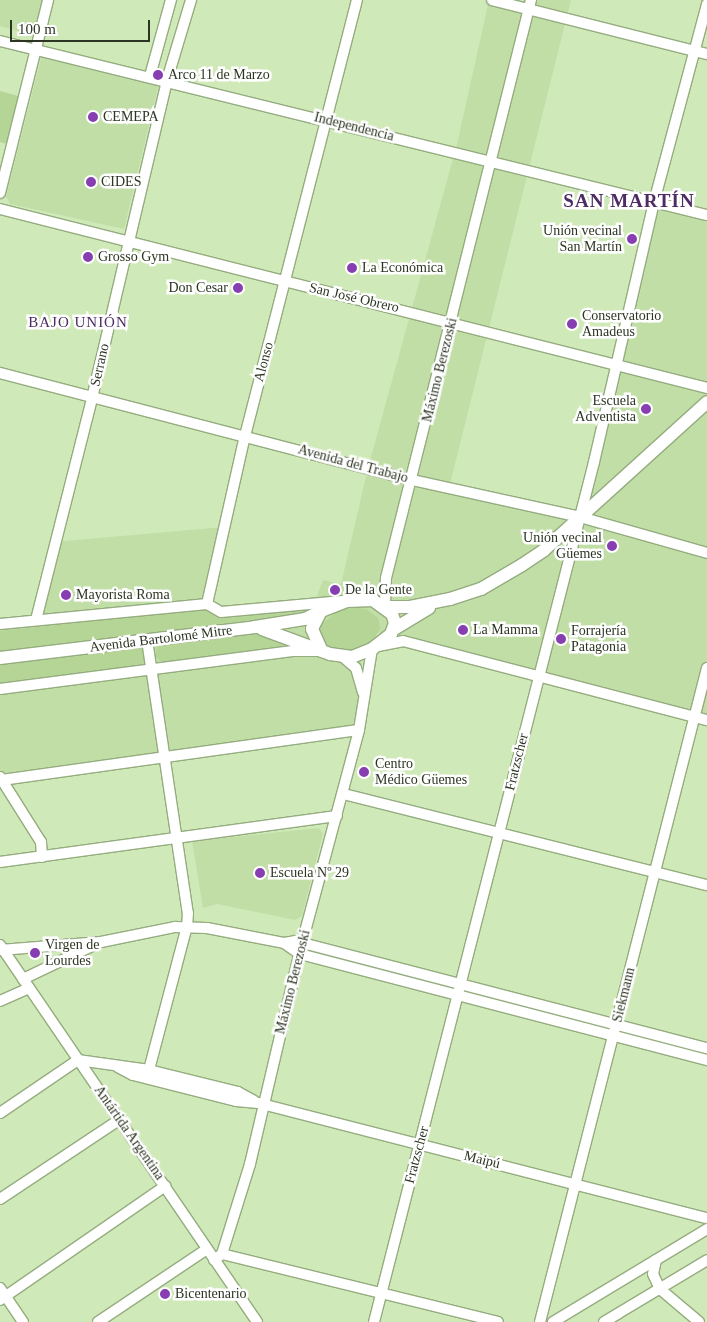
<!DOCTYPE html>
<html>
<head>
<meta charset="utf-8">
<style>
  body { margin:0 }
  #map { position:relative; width:707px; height:1322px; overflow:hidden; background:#d0e9b9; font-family:Georgia,serif }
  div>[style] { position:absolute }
  .built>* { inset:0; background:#c1dea7 }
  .green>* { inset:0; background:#b4d595 }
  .roads { filter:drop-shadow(1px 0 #94ac7e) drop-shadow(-1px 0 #94ac7e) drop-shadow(0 1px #94ac7e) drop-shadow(0 -1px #94ac7e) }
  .minor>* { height:10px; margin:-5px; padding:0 5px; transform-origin:5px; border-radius:5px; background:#fff }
  .major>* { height:12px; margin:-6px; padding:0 6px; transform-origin:6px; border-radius:6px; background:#fff }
  .dots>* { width:14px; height:14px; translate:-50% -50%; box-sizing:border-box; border:2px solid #fff; border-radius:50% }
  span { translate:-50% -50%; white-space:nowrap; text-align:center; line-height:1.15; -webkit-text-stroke:5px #fff; paint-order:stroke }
  .poi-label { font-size:14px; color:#2c3522 }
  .left { translate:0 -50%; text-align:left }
  .right { translate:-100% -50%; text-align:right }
  .street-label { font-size:14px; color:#2c3522 }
  .neighbourhood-label { font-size:15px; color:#4d2b63; letter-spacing:1px }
  .district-label { font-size:19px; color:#4d2b63; font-weight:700; letter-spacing:1px }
  .scale { position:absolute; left:10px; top:20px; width:140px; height:22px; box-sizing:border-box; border:2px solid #2c3522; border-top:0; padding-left:6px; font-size:15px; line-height:18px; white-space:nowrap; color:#2c3522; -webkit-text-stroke:4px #fff; paint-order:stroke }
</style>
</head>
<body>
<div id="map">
  <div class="built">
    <i style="clip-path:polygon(0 0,43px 0,35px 36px,0 26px)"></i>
    <i style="clip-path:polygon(489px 0,529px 9px,531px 0,571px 0,449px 488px,580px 517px,654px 202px,707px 215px,707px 720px,358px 628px,365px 700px,359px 730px,0 781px,0 624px,36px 620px,54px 542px,223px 527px,211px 608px,315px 601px,323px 580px,341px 584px,368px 468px,457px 144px)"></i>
    <i style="clip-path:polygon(46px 56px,159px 84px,124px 229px,10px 204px,6px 196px,39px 66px,41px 58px)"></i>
    <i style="clip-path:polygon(319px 828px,323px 834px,302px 916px,295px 920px,217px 904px,203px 908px,192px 841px)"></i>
  </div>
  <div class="green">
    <i style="clip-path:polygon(0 91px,22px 97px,11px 145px,0 142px)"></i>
    <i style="clip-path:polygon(314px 607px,306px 614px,0 652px,0 631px,203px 609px,218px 618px,229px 618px)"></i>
    <i style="clip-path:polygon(349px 607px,366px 609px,378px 618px,380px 628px,374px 640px,367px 646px,349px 651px,325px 645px,320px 632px,321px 625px,337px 611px)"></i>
    <i style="clip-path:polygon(257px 632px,296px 647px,163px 663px,155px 657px,157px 645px)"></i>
    <i style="clip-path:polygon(142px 646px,146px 652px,146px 662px,141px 665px,0 686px,0 664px)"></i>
  </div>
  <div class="roads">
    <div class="minor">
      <i style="left:492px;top:0;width:222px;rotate:14.1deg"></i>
      <i style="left:0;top:41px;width:728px;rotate:13.83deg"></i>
      <i style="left:150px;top:76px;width:79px;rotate:-74.6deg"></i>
      <i style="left:0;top:193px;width:199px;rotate:-76deg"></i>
      <i style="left:0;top:209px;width:729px;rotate:14.21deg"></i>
      <i style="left:0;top:373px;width:426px;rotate:14.6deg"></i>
      <i style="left:412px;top:480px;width:172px;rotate:12.4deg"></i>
      <i style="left:580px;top:517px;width:132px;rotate:15.8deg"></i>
      <i style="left:207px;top:604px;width:172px;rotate:-77.3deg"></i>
      <i style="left:245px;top:436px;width:450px;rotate:-75.6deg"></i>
      <i style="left:385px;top:605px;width:27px;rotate:-88deg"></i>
      <i style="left:386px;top:578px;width:596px;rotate:-75.92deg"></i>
      <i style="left:36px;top:620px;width:229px;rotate:-75.8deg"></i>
      <i style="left:92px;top:398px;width:327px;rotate:-76.7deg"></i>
      <i style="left:167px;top:80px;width:84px;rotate:-73.3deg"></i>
      <i style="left:0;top:624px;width:208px;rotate:-5.5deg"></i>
      <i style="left:207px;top:604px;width:16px;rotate:30deg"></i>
      <i style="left:221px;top:612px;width:122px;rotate:-5.2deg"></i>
      <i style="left:147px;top:640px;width:276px;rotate:81.5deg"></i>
      <i style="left:188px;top:913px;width:13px;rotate:94deg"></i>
      <i style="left:187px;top:926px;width:149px;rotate:104.8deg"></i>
      <i style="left:378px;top:646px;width:25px;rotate:-11deg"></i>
      <i style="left:403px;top:641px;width:314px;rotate:14.6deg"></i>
      <i style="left:342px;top:656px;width:18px;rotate:41deg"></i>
      <i style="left:356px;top:668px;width:25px;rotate:74deg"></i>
      <i style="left:0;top:689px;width:295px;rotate:-7.4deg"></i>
      <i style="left:293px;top:651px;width:23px"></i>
      <i style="left:0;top:777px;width:77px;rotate:57.8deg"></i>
      <i style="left:41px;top:842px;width:15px;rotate:86deg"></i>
      <i style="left:2px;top:780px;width:360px;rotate:-8deg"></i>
      <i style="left:344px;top:794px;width:374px;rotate:14.1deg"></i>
      <i style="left:0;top:862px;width:340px;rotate:-7.8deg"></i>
      <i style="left:284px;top:943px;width:19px;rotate:35deg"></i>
      <i style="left:300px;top:954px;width:421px;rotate:14.6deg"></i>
      <i style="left:0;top:945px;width:456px;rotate:55.7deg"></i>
      <i style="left:0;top:950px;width:101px;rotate:-4.5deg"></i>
      <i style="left:101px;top:942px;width:76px;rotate:-11.5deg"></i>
      <i style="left:175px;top:927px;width:32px;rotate:2deg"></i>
      <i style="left:207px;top:928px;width:78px;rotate:11deg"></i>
      <i style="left:284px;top:943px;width:11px;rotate:-10deg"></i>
      <i style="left:295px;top:941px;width:426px;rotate:14.6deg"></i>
      <i style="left:23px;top:979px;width:76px;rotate:-25.6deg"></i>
      <i style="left:0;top:1001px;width:32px;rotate:-24deg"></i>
      <i style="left:78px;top:1060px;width:72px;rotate:8deg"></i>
      <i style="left:149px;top:1070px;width:92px;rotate:13.9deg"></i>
      <i style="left:238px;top:1092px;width:18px;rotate:29deg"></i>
      <i style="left:118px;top:1067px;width:17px;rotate:28deg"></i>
      <i style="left:133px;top:1075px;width:106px;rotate:14.2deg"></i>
      <i style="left:236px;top:1101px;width:22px;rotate:5deg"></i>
      <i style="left:258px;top:1103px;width:463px;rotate:14.4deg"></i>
      <i style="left:0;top:1113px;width:94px;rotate:-34.2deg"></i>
      <i style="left:0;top:1199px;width:143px;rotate:-33.6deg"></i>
      <i style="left:222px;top:1254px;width:284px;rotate:13.8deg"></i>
      <i style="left:214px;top:1260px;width:10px;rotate:-37deg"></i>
      <i style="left:222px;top:1254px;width:94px;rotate:-72.7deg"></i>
      <i style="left:250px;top:1164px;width:227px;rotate:-76.8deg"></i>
      <i style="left:302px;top:943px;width:220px;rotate:-75deg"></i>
      <i style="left:359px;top:730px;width:82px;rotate:-80.9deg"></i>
      <i style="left:656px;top:1260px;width:14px;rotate:102deg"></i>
      <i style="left:653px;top:1274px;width:17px;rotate:65deg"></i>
      <i style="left:660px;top:1289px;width:51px;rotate:40.2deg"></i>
      <i style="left:0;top:1288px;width:41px;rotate:55.9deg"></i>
      <i style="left:0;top:1300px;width:201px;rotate:-34.6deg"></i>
      <i style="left:98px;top:1322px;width:131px;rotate:-33.8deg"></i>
      <i style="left:374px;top:1322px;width:888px;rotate:-75.65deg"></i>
      <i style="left:594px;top:462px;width:267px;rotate:-77deg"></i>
      <i style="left:654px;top:202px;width:205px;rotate:-75deg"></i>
      <i style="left:540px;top:1322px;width:675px;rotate:-75.68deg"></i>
      <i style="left:553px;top:1322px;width:180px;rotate:-31.1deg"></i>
      <i style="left:604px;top:1322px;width:120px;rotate:-31deg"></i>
    </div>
    <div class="major">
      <i style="left:387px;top:607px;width:23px"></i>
      <i style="left:410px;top:607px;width:41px;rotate:-11.3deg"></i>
      <i style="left:450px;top:599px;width:33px;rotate:-18deg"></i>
      <i style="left:481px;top:589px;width:48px;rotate:-30.3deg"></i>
      <i style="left:522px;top:565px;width:27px;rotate:-34deg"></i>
      <i style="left:544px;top:550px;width:220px;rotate:-42.2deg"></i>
      <i style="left:262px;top:629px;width:72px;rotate:20.2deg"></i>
      <i style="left:330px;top:654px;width:22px;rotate:8deg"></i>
      <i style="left:352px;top:657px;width:22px;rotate:-22deg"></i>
      <i style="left:372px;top:649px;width:24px;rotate:-38deg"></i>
      <i style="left:391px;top:634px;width:12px;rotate:-70deg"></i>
      <i style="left:395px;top:623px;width:9px;rotate:-108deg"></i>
      <i style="left:392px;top:614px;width:24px;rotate:-144deg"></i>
      <i style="left:373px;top:600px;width:26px;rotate:178deg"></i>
      <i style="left:347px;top:601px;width:28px;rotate:159deg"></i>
      <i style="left:321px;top:611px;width:20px;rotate:117deg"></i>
      <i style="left:312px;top:629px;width:24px;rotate:66deg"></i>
      <i style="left:394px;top:629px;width:41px;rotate:-31deg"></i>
      <i style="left:0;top:658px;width:257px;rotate:-6.9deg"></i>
      <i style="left:255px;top:627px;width:51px;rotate:-9.1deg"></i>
      <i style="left:305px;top:619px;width:18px;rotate:-27deg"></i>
    </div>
  </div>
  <div class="dots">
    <i style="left:158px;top:75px;background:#863eb0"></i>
    <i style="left:93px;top:117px;background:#863eb0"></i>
    <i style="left:91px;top:182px;background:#863eb0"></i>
    <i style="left:632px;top:239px;background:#863eb0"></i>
    <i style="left:88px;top:257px;background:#863eb0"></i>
    <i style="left:352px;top:268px;background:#863eb0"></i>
    <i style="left:238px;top:288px;background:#863eb0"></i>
    <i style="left:572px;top:324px;background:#863eb0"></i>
    <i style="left:646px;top:409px;background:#863eb0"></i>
    <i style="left:612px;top:546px;background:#863eb0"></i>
    <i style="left:335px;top:590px;background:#863eb0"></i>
    <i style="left:66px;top:595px;background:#863eb0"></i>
    <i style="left:463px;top:630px;background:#863eb0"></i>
    <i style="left:561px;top:639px;background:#863eb0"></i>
    <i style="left:364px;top:772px;background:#863eb0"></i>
    <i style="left:260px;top:873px;background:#863eb0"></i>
    <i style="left:35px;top:953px;background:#863eb0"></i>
    <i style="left:165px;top:1294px;background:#863eb0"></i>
  </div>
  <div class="poi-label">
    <span class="left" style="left:168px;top:75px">Arco 11 de Marzo</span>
    <span class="left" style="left:103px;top:117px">CEMEPA</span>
    <span class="left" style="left:101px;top:182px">CIDES</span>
    <span class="right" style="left:622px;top:239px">Unión vecinal<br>San Martín</span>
    <span class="left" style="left:98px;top:257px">Grosso Gym</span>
    <span class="left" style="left:362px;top:268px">La Económica</span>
    <span class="right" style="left:228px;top:288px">Don Cesar</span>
    <span class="left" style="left:582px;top:324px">Conservatorio<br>Amadeus</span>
    <span class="right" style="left:636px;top:409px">Escuela<br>Adventista</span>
    <span class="right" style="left:602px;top:546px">Unión vecinal<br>Güemes</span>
    <span class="left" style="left:345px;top:590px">De la Gente</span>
    <span class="left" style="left:76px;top:595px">Mayorista Roma</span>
    <span class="left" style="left:473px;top:630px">La Mamma</span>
    <span class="left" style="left:571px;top:639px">Forrajería<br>Patagonia</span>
    <span class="left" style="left:375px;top:772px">Centro<br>Médico Güemes</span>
    <span class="left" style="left:270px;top:873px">Escuela Nº 29</span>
    <span class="left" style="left:45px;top:953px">Virgen de<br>Lourdes</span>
    <span class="left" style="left:175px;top:1294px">Bicentenario</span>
  </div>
  <div class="street-label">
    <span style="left:354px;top:127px;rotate:14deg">Independencia</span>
    <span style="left:354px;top:298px;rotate:13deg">San José Obrero</span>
    <span style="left:264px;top:362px;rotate:-75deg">Alonso</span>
    <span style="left:100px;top:365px;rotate:-77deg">Serrano</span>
    <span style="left:440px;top:370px;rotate:-76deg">Máximo Berezoski</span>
    <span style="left:353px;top:464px;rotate:15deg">Avenida del Trabajo</span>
    <span style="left:161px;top:639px;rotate:-7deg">Avenida Bartolomé Mitre</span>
    <span style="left:517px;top:762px;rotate:-76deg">Fratzscher</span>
    <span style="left:293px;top:982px;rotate:-76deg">Máximo Berezoski</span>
    <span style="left:624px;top:995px;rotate:-76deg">Siekmann</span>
    <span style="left:129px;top:1133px;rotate:55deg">Antártida Argentina</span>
    <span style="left:417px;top:1155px;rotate:-75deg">Fratzscher</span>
    <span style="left:482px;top:1160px;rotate:14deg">Maipú</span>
  </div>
  <div class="neighbourhood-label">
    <span style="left:78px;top:323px">BAJO UNIÓN</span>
  </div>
  <div class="district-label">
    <span style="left:629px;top:201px">SAN MARTÍN</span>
  </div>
  <div class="scale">100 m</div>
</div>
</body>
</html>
